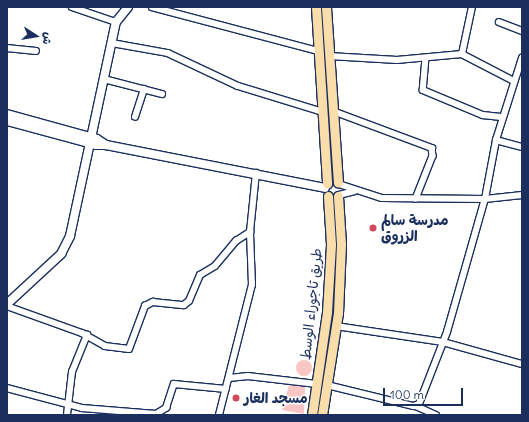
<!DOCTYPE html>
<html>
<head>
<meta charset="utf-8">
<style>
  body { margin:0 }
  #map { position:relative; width:529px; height:422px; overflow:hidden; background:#fff; font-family:Delius,"Playpen Sans Arabic",sans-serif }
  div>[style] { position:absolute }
  .building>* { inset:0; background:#f7c6c5 }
  .round { border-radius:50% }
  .roads { filter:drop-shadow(1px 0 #1b2f5e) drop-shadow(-1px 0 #1b2f5e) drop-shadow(0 1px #1b2f5e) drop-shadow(0 -1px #1b2f5e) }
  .street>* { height:5.5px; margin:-2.75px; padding:0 2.75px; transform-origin:2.75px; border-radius:2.75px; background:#fff }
  .secondary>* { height:8px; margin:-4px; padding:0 4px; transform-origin:4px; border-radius:4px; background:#fff }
  .primary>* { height:9px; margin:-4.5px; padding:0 4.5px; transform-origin:4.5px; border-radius:4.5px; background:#f9deab }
  .dots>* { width:11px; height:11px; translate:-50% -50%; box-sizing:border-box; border:2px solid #fff; border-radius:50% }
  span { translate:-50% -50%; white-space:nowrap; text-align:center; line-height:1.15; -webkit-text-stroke:3px #fff; paint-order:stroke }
  .poi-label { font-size:14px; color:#1b2f5e; font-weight:700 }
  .left { translate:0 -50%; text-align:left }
  .street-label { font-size:14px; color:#1b2f5e }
  .frame { position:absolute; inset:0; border:8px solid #1b2f5e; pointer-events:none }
  .north { position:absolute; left:16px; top:16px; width:40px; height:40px; -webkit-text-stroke:3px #fff; paint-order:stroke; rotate:102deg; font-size:11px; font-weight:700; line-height:16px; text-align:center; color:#1b2f5e }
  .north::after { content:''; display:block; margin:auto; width:14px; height:18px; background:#1b2f5e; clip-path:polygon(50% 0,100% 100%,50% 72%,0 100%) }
  .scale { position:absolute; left:383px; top:388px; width:80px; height:18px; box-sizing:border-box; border:2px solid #1b2f5e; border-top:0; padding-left:5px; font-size:12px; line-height:14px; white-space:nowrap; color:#1b2f5e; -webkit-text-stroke:3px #fff; paint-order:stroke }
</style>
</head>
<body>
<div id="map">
  <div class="building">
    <i class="round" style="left:296px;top:360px;width:16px;height:16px"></i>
    <i style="clip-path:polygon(289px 385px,305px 387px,304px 414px,282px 410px)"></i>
  </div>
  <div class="roads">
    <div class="street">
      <i style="left:72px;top:7px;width:46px;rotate:18.8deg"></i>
      <i style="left:152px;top:7px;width:173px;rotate:14.8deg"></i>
      <i style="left:499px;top:22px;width:25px;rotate:21deg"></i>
      <i style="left:112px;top:43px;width:57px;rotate:10.1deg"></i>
      <i style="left:168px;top:53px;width:77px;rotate:25.2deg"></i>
      <i style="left:238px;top:86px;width:89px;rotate:17deg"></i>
      <i style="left:7px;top:48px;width:29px;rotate:6deg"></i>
      <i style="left:462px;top:54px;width:48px;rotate:-78deg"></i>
      <i style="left:329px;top:56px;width:68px;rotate:3.4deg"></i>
      <i style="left:397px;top:60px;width:65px;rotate:-5.3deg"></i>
      <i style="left:462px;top:54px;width:59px;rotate:27.4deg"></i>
      <i style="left:426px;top:58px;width:32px;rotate:95deg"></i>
      <i style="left:423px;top:90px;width:65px;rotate:22.6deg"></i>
      <i style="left:483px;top:115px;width:20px;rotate:6deg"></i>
      <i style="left:104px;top:79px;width:60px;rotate:14.5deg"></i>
      <i style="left:333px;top:111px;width:106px;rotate:20.5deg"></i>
      <i style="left:432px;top:148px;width:8px;rotate:83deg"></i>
      <i style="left:433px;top:156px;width:46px;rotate:111.6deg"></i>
      <i style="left:135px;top:117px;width:29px;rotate:-72deg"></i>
      <i style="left:496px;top:140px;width:86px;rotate:-72.4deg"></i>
      <i style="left:339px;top:184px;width:45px;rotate:18deg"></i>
      <i style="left:382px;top:198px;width:103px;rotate:0.6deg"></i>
      <i style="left:485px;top:199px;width:37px;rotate:-6deg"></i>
      <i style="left:339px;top:195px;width:16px;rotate:-14deg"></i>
      <i style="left:7px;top:306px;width:80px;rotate:19.8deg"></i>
      <i style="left:82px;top:333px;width:26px;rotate:29deg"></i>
      <i style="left:105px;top:346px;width:24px;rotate:7deg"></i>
      <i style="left:129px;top:349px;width:46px;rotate:-69.6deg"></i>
      <i style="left:145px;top:306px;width:9px;rotate:-27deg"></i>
      <i style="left:153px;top:302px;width:31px;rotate:6deg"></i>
      <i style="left:184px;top:305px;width:6px;rotate:-39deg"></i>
      <i style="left:189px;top:301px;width:28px;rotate:-67deg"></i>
      <i style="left:200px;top:275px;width:17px;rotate:-31deg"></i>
      <i style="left:215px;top:266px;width:33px;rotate:-50deg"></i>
      <i style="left:236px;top:241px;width:17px;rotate:-33deg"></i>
      <i style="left:336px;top:326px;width:108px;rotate:8.5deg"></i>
      <i style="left:443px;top:342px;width:82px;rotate:15.6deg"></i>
      <i style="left:229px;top:378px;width:19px;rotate:-6deg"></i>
      <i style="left:248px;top:376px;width:69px;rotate:6.6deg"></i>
      <i style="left:327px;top:385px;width:89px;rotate:13.7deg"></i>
      <i style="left:413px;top:406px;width:6px;rotate:-18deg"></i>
      <i style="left:419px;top:404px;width:77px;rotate:-68.7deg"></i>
      <i style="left:447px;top:332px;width:138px;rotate:-74.1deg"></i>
      <i style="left:485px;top:199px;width:60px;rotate:-79.4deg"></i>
      <i style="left:496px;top:140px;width:27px;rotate:15deg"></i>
      <i style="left:7px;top:388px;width:78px;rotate:14.9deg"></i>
      <i style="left:82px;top:408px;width:74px;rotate:4.6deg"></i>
      <i style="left:156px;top:414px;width:12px;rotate:-31deg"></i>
      <i style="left:166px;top:408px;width:25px;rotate:-72deg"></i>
      <i style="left:174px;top:384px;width:52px;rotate:5.5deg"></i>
      <i style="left:416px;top:406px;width:22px;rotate:24deg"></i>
      <i style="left:67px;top:415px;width:43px;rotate:-83.4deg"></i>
      <i style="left:72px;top:372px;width:40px;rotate:-68deg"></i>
      <i style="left:219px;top:415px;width:134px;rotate:-75.8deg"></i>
      <i style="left:252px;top:285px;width:53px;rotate:-92.2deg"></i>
      <i style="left:250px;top:232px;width:59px;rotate:-84.2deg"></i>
    </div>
    <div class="secondary">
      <i style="left:7px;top:114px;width:93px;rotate:15.5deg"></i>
      <i style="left:97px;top:139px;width:11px;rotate:34deg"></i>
      <i style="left:7px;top:121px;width:92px;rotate:15.1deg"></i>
      <i style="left:96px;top:145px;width:10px"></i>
      <i style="left:106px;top:145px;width:223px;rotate:11.1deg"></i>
      <i style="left:7px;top:304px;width:74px;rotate:-42.8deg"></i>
      <i style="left:61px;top:254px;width:20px;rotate:-63deg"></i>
      <i style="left:70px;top:236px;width:219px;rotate:-77.9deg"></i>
      <i style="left:116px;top:22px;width:19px;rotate:-51deg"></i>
    </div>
    <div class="primary">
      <i style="left:316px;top:7px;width:177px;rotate:86.4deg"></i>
      <i style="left:326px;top:7px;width:176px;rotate:86.1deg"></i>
      <i style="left:312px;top:415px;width:104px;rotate:-81.7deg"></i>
      <i style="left:327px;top:312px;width:68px;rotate:-86.6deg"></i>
      <i style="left:331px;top:244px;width:48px;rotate:-93.6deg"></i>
      <i style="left:322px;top:415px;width:103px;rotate:-81.1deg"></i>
      <i style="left:338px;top:313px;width:69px;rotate:-87.5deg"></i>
      <i style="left:341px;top:244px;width:48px;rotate:-93.6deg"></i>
    </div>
  </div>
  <div class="dots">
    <i style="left:373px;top:228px;background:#d1495b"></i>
    <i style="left:236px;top:398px;background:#d1495b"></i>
  </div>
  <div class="poi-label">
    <span class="left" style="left:381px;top:228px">مدرسة سالم<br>الزروق</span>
    <span class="left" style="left:244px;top:398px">مسجد الغار</span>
  </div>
  <div class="street-label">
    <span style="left:311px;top:304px;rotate:-84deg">طريق تاجوراء الوسط</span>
  </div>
  <div class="frame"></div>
  <div class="north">ش</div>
  <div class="scale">100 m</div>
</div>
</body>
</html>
